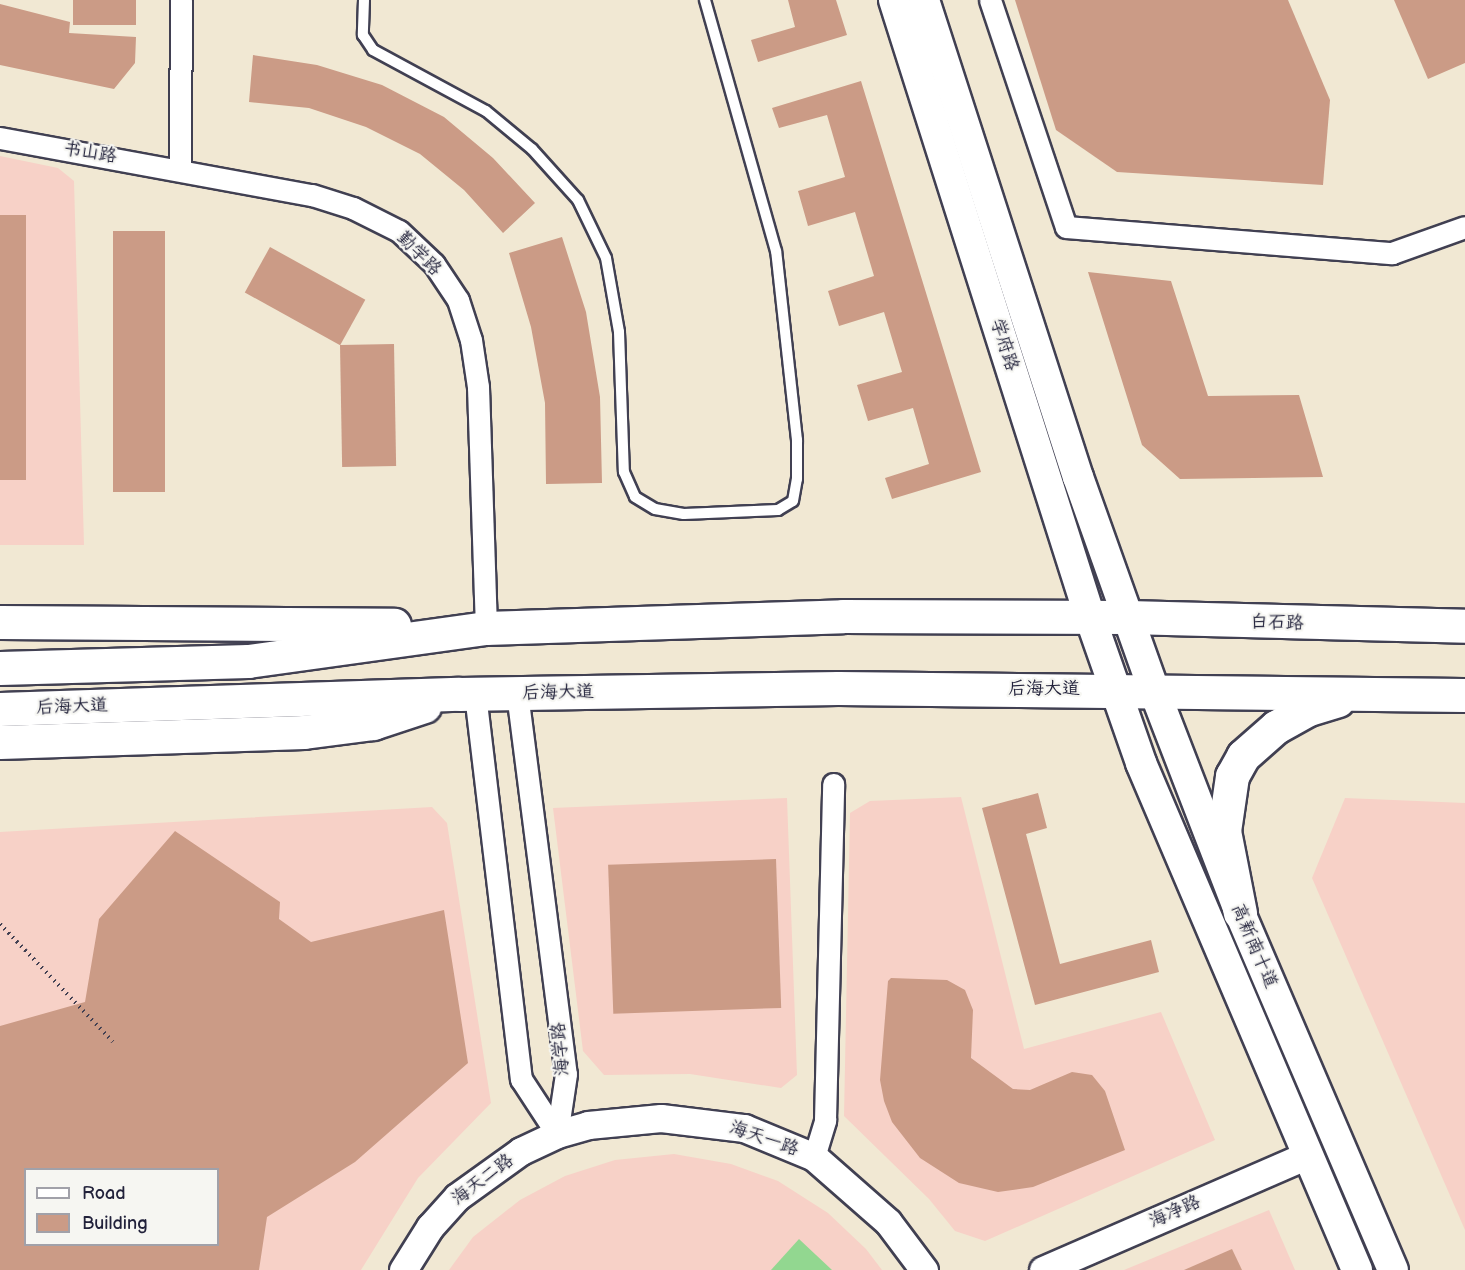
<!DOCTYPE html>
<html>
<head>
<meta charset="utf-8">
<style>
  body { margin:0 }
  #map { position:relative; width:1465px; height:1270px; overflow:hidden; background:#f1e8d3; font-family:"Balsamiq Sans","LXGW WenKai TC",sans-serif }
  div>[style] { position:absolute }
  .built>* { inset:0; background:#f7d1c7 }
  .green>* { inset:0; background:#92d790 }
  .building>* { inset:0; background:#cb9b86; transform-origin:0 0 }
  .path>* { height:4px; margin-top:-2px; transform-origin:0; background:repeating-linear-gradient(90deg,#414052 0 1.5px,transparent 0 6px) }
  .roads { filter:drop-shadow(2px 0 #414052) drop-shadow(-2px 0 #414052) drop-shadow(0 2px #414052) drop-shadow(0 -2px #414052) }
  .service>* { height:10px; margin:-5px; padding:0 5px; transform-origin:5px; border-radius:5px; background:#fff }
  .minor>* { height:21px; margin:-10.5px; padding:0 10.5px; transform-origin:10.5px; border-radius:10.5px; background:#fff }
  .tertiary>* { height:27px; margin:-13.5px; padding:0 13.5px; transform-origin:13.5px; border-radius:13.5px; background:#fff }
  .secondary>* { height:30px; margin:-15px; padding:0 15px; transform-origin:15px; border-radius:15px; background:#fff }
  .primary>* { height:33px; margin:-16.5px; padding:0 16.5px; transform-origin:16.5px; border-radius:16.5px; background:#fff }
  span { translate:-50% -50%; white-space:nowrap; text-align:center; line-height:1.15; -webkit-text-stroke:4.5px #f6f6f2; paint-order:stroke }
  .street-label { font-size:18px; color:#22223b }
  .legend { position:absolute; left:24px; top:1168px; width:195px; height:78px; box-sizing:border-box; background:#f6f6f2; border:2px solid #a1a1a9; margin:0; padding:8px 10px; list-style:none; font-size:18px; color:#22223b }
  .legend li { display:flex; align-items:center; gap:12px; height:30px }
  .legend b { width:30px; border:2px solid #a1a1a9 }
</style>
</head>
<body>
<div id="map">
  <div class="built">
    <i style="clip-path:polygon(0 156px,58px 168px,74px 181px,84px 545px,0 545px)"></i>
    <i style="clip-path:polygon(961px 797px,1024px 1049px,1161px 1012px,1215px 1140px,985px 1241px,955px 1231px,929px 1199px,844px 1116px,850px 813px,870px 801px)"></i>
    <i style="clip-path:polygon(787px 798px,797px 1075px,781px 1088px,690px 1074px,604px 1075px,583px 1051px,553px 808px)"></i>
    <i style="clip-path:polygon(1345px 798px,1465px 803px,1465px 1230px,1312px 878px)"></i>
    <i style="clip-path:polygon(evenodd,432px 807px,447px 823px,491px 1103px,418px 1178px,361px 1270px,0 1270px,0 832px,432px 807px,26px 1170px,218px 1170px,218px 1244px,26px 1244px,26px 1170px)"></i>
    <i style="clip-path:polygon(674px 1154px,731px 1164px,778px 1181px,828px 1213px,866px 1249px,882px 1270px,449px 1270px,473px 1237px,520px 1200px,565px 1176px,615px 1160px)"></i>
    <i style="clip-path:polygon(1269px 1210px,1295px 1270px,1124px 1270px)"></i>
  </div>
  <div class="green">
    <i style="clip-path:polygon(799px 1239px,832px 1270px,771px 1270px)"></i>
  </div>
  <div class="building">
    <i style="left:73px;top:0;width:63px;height:25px"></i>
    <i style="clip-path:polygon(788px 0,836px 0,847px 35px,758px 62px,751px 40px,795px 27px)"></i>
    <i style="clip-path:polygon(1015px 0,1288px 0,1330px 100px,1323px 185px,1117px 172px,1056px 130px)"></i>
    <i style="clip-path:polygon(1394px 0,1465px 0,1465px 63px,1428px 79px)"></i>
    <i style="clip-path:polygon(0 4px,70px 22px,69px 33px,136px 37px,135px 63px,114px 89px,0 65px)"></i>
    <i style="clip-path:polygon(253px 55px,317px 65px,382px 85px,444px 117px,493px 158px,535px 203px,503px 233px,464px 190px,420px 154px,366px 127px,309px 108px,249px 102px)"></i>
    <i style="clip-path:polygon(861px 81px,981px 472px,892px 499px,885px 478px,929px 464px,913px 408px,868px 421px,857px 385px,902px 372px,884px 312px,839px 326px,828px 291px,874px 276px,855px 212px,808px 226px,798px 191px,845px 177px,827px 115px,779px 128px,772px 108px)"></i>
    <i style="left:26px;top:215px;width:265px;height:27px;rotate:90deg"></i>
    <i style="left:113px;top:231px;width:52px;height:261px"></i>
    <i style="clip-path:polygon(562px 237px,586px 312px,600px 397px,602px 483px,546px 484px,545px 403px,531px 327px,509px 253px)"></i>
    <i style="left:270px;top:247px;width:109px;height:52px;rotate:29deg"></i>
    <i style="clip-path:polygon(1088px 272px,1171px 281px,1208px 396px,1299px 395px,1323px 477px,1180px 479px,1142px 445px)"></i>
    <i style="left:394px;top:344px;width:122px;height:54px;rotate:89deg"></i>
    <i style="clip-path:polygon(1038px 793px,1047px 828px,1026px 834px,1060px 964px,1151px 940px,1159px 972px,1035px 1005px,982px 808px)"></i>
    <i style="clip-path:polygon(evenodd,175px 831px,280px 902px,279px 919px,311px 942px,444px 910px,468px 1063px,355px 1162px,267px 1217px,259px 1270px,0 1270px,0 1026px,85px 1002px,99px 919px,175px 831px,26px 1170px,218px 1170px,218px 1245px,26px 1245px,26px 1170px)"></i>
    <i style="left:776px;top:859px;width:149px;height:168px;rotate:88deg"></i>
    <i style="clip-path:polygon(891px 978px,947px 980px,965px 990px,973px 1010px,971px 1058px,1013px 1089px,1030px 1090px,1072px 1072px,1092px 1075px,1105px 1091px,1125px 1150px,1033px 1187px,998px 1192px,959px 1183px,920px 1158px,892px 1122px,884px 1101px,880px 1080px,888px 981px)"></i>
    <i style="clip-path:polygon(1232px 1249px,1242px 1270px,1184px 1270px)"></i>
  </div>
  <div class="path">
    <i style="left:0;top:924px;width:163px;rotate:46.2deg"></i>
  </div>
  <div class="roads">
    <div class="service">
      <i style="left:364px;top:0;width:35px;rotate:92deg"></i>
      <i style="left:363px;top:35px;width:18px;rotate:56deg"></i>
      <i style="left:373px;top:50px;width:128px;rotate:28.4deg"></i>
      <i style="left:486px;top:111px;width:60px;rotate:39.6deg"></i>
      <i style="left:532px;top:149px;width:69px;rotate:48deg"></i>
      <i style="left:578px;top:200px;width:64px;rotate:64.2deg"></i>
      <i style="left:606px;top:258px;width:75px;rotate:80deg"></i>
      <i style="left:619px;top:332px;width:140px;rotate:88deg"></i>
      <i style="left:624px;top:472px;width:27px;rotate:66deg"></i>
      <i style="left:635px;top:497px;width:23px;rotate:31deg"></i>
      <i style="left:655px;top:509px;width:29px;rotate:10deg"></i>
      <i style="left:684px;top:514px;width:94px;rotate:-2.4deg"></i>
      <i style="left:778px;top:510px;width:17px;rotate:-31deg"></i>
      <i style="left:793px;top:501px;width:22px;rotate:-80deg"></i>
      <i style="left:797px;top:479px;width:39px;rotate:-90deg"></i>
      <i style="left:797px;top:440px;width:190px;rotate:-96.3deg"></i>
      <i style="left:776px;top:251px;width:261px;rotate:-105.8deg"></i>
    </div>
    <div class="minor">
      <i style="left:990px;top:0;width:239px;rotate:71.5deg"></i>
      <i style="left:1066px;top:227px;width:327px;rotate:4.6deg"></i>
      <i style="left:1392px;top:253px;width:77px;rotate:-19.6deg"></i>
      <i style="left:0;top:138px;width:317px;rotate:10.4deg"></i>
      <i style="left:312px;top:195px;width:43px;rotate:17.6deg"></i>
      <i style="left:353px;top:208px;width:51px;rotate:26.6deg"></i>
      <i style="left:399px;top:231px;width:48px;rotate:43.3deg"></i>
      <i style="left:434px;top:264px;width:43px;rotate:56.3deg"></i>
      <i style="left:458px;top:300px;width:42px;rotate:72deg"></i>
      <i style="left:471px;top:340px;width:48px;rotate:81.5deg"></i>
      <i style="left:478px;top:387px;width:241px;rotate:88.1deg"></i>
      <i style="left:180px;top:168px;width:168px;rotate:-89.7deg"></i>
      <i style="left:517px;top:693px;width:384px;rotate:82.7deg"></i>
      <i style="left:566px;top:1074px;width:61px;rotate:98.5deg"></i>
      <i style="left:475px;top:694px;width:388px;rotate:83.2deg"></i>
      <i style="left:521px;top:1079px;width:66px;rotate:56.8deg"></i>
      <i style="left:814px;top:1157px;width:39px;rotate:-73deg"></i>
      <i style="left:825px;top:1120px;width:336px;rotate:-88.6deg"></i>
    </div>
    <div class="tertiary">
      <i style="left:403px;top:1270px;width:51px;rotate:-57.9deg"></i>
      <i style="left:430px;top:1227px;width:40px;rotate:-48deg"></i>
      <i style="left:457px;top:1197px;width:79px;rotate:-35.7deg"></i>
      <i style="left:521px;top:1151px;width:40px;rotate:-25deg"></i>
      <i style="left:557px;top:1134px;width:32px;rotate:-16deg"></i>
      <i style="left:588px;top:1125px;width:73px;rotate:-5.5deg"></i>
      <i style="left:661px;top:1118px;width:84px;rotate:6.9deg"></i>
      <i style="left:744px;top:1128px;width:76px;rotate:22.5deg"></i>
      <i style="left:814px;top:1157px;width:98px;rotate:41.3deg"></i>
      <i style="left:888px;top:1222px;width:60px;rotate:53.1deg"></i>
      <i style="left:1043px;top:1270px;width:289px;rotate:-23.5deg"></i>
    </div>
    <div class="secondary">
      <i style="left:894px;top:0;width:647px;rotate:72.38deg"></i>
      <i style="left:1090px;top:617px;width:155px;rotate:70.7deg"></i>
      <i style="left:1141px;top:763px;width:551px;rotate:66.92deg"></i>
      <i style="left:924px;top:0;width:501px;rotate:72.11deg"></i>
      <i style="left:1078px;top:477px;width:226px;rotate:70.4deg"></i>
      <i style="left:1154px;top:690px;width:239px;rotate:68.9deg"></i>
      <i style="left:1240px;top:913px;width:388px;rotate:66.8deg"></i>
    </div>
    <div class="primary">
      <i style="left:0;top:622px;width:394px;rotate:0.4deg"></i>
      <i style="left:0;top:668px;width:248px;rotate:-1.6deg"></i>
      <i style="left:248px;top:661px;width:240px;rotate:-7.9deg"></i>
      <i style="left:486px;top:628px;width:357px;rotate:-1.9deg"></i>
      <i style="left:843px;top:616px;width:285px;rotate:0.2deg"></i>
      <i style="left:1128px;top:617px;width:337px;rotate:1.5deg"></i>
      <i style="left:0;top:709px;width:459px;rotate:-1.9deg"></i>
      <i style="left:459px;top:694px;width:379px;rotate:-0.9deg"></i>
      <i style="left:838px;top:688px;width:627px;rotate:0.64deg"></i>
      <i style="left:0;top:742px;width:304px;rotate:-1.9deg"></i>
      <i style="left:304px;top:732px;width:70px;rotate:-7.4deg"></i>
      <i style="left:373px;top:723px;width:54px;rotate:-18.4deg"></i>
      <i style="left:1240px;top:913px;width:84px;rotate:-101deg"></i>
      <i style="left:1224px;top:831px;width:56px;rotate:-81.7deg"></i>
      <i style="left:1232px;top:776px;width:23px;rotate:-61deg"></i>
      <i style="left:1243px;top:756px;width:44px;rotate:-41.3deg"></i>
      <i style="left:1276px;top:727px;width:38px;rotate:-29deg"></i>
      <i style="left:1309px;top:709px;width:30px;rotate:-17deg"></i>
    </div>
  </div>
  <div class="street-label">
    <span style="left:90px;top:153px;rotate:9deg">书山路</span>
    <span style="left:419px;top:254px;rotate:45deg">勤学路</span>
    <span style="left:1004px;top:345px;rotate:72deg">学府路</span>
    <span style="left:1277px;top:623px;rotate:2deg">白石路</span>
    <span style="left:1044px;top:689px">后海大道</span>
    <span style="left:558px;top:693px;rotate:-1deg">后海大道</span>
    <span style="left:72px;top:707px;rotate:-2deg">后海大道</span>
    <span style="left:1254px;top:946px;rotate:67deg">高新南十道</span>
    <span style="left:561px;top:1049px;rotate:-95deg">海学路</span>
    <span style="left:764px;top:1139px;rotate:19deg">海天一路</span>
    <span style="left:483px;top:1180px;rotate:-37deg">海天二路</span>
    <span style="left:1175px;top:1212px;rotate:-24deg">海净路</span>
  </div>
  <ul class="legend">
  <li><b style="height:8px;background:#fff"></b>Road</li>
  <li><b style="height:16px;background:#cb9b86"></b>Building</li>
  </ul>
</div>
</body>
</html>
